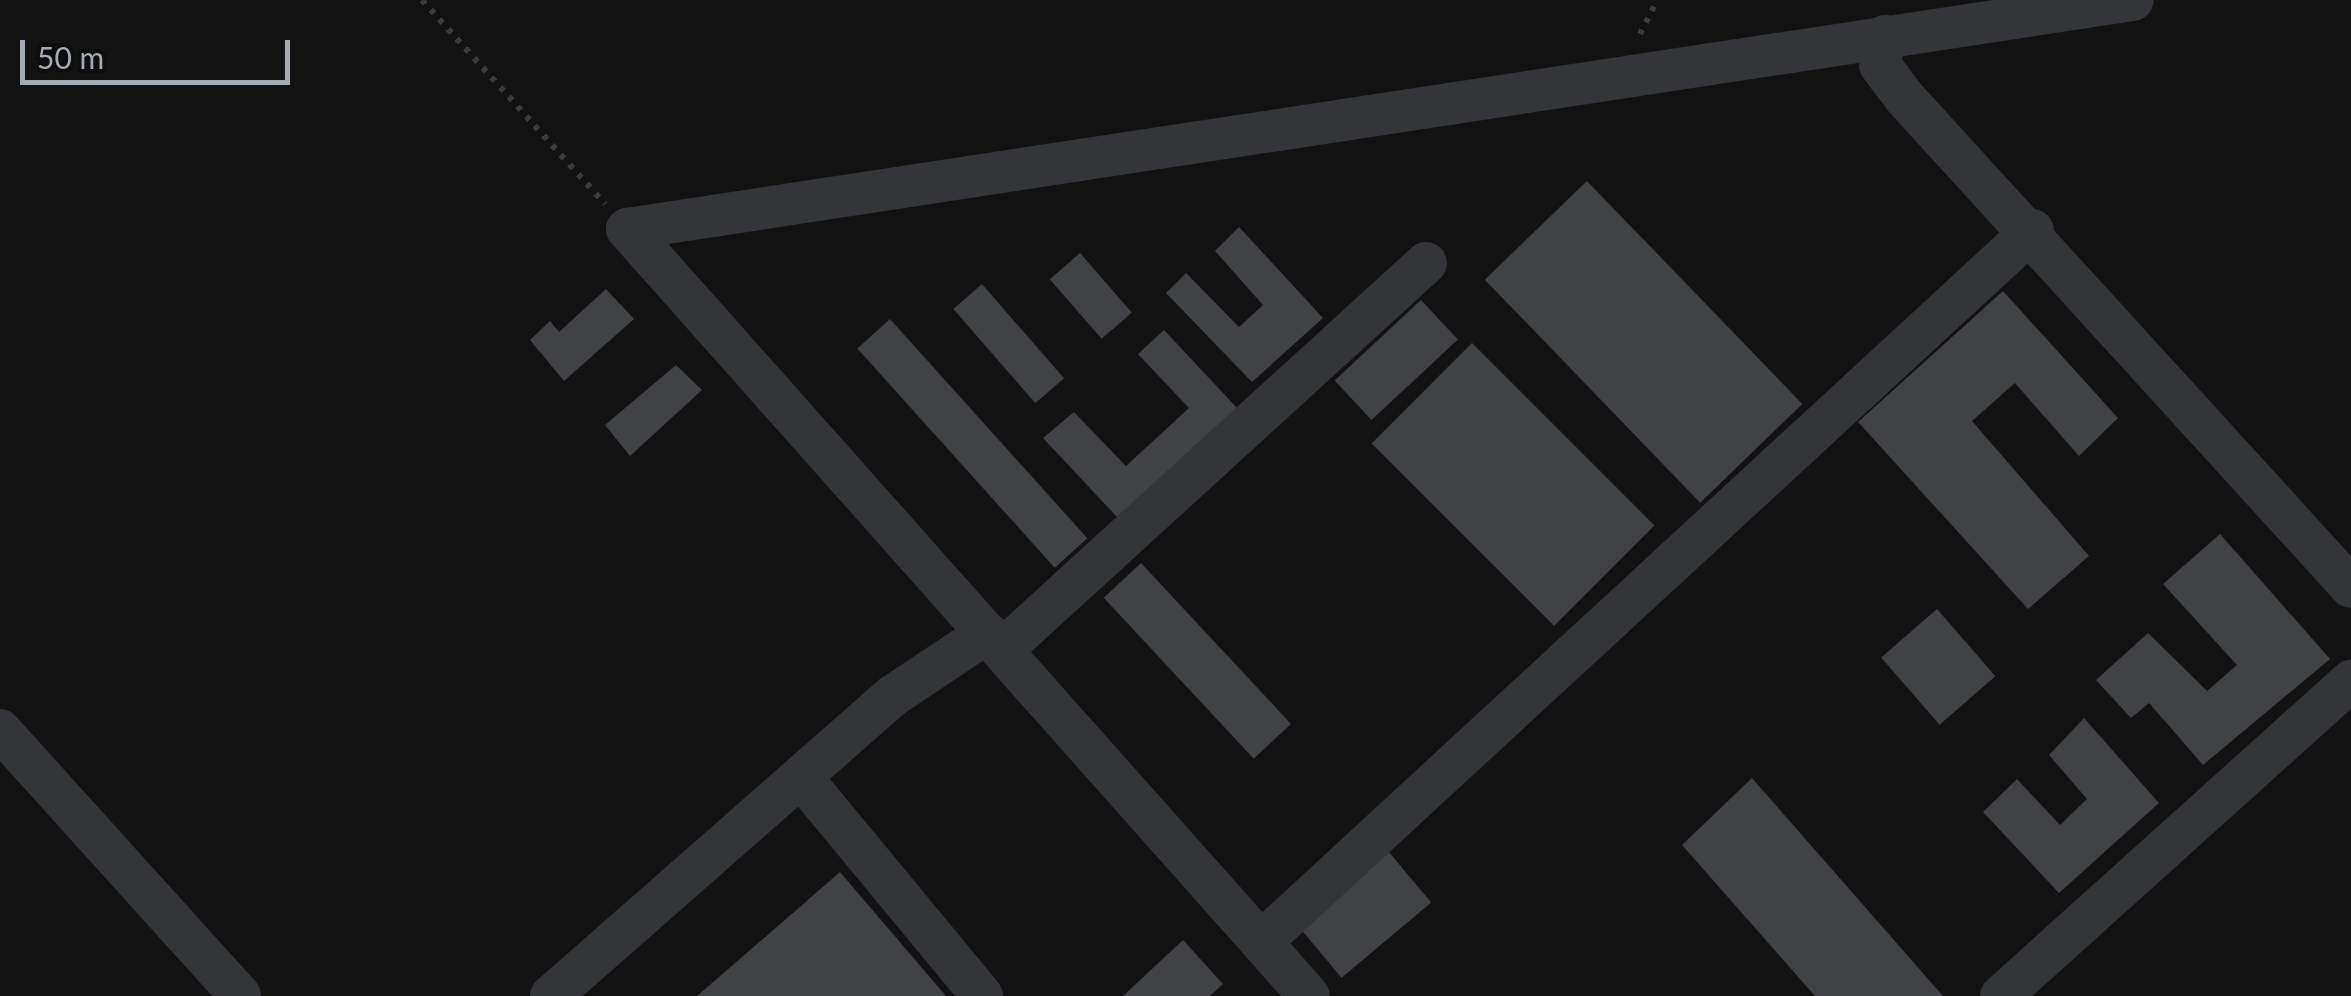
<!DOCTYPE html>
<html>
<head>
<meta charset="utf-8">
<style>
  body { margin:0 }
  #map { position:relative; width:2351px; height:996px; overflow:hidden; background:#121213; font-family:Lato,sans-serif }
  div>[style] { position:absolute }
  .building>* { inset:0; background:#414246; transform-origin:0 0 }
  .path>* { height:6px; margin-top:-3px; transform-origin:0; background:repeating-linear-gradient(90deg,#393c3f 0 5px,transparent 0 13px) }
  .minor>* { height:42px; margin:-21px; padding:0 21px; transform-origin:21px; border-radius:21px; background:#333538 }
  span { translate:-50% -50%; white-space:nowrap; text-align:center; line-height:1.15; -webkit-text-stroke:8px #0d0d0e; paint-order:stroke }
  .scale { position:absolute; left:20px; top:40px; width:270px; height:45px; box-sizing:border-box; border:5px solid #a4abb4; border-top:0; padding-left:12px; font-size:30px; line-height:35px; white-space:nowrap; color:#a4abb4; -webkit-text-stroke:8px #0d0d0e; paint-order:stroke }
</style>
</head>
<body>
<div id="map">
  <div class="building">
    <i style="left:1587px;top:181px;width:310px;height:142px;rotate:46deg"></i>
    <i style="clip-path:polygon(1239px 227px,1323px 318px,1252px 382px,1166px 293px,1186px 273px,1239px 327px,1263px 305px,1215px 251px)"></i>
    <i style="left:1080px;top:253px;width:79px;height:40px;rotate:49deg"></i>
    <i style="left:982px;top:284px;width:125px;height:38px;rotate:49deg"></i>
    <i style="clip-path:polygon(606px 289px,634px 319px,564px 381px,530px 340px,550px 321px,559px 332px)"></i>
    <i style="clip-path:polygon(2003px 291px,2118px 418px,2079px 456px,2015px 383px,1972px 421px,2089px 556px,2028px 609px,1858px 422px)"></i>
    <i style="left:1421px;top:300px;width:54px;height:118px;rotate:47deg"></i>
    <i style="left:890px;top:319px;width:295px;height:44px;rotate:48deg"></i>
    <i style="clip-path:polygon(1164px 330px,1238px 409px,1117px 517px,1043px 438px,1074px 412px,1126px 466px,1189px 408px,1138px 354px)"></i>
    <i style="left:1472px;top:343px;width:258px;height:142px;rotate:45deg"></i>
    <i style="clip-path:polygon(676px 365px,702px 390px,630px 456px,605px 425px)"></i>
    <i style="clip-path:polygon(2220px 534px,2330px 659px,2203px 765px,2149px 703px,2131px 718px,2096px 680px,2148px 633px,2207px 691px,2237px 665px,2163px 584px)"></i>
    <i style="left:1141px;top:563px;width:220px;height:51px;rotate:47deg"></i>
    <i style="left:1937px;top:609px;width:89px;height:74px;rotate:49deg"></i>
    <i style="clip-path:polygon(2084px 718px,2159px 803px,2059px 893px,1983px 812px,2017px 779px,2060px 825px,2087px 799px,2049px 755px)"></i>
    <i style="clip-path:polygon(1752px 778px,1943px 996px,1815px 996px,1682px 845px)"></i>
    <i style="left:1383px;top:845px;width:75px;height:117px;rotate:50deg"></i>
    <i style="clip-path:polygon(840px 872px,946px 996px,697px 996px)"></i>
    <i style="clip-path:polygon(1183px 940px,1223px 984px,1210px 996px,1123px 996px)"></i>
  </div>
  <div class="path">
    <i style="left:422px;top:0;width:274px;rotate:48.1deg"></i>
    <i style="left:1640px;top:34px;width:38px;rotate:-63deg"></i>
  </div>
  <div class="minor">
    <i style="left:1885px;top:36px;width:29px;rotate:100deg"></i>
    <i style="left:1880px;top:65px;width:40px;rotate:53deg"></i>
    <i style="left:1904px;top:97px;width:663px;rotate:47.63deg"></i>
    <i style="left:627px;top:229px;width:1523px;rotate:-8.65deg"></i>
    <i style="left:627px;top:229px;width:1026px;rotate:48.36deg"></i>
    <i style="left:1002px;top:650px;width:574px;rotate:-42.39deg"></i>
    <i style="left:0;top:730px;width:358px;rotate:47.9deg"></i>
    <i style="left:801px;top:777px;width:284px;rotate:50.4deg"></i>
    <i style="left:1261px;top:942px;width:1050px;rotate:-42.68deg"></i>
    <i style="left:551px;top:996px;width:456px;rotate:-41.3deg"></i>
    <i style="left:894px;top:695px;width:112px;rotate:-33.7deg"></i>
    <i style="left:2001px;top:996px;width:471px;rotate:-42deg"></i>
  </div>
  <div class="scale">50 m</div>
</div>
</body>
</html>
